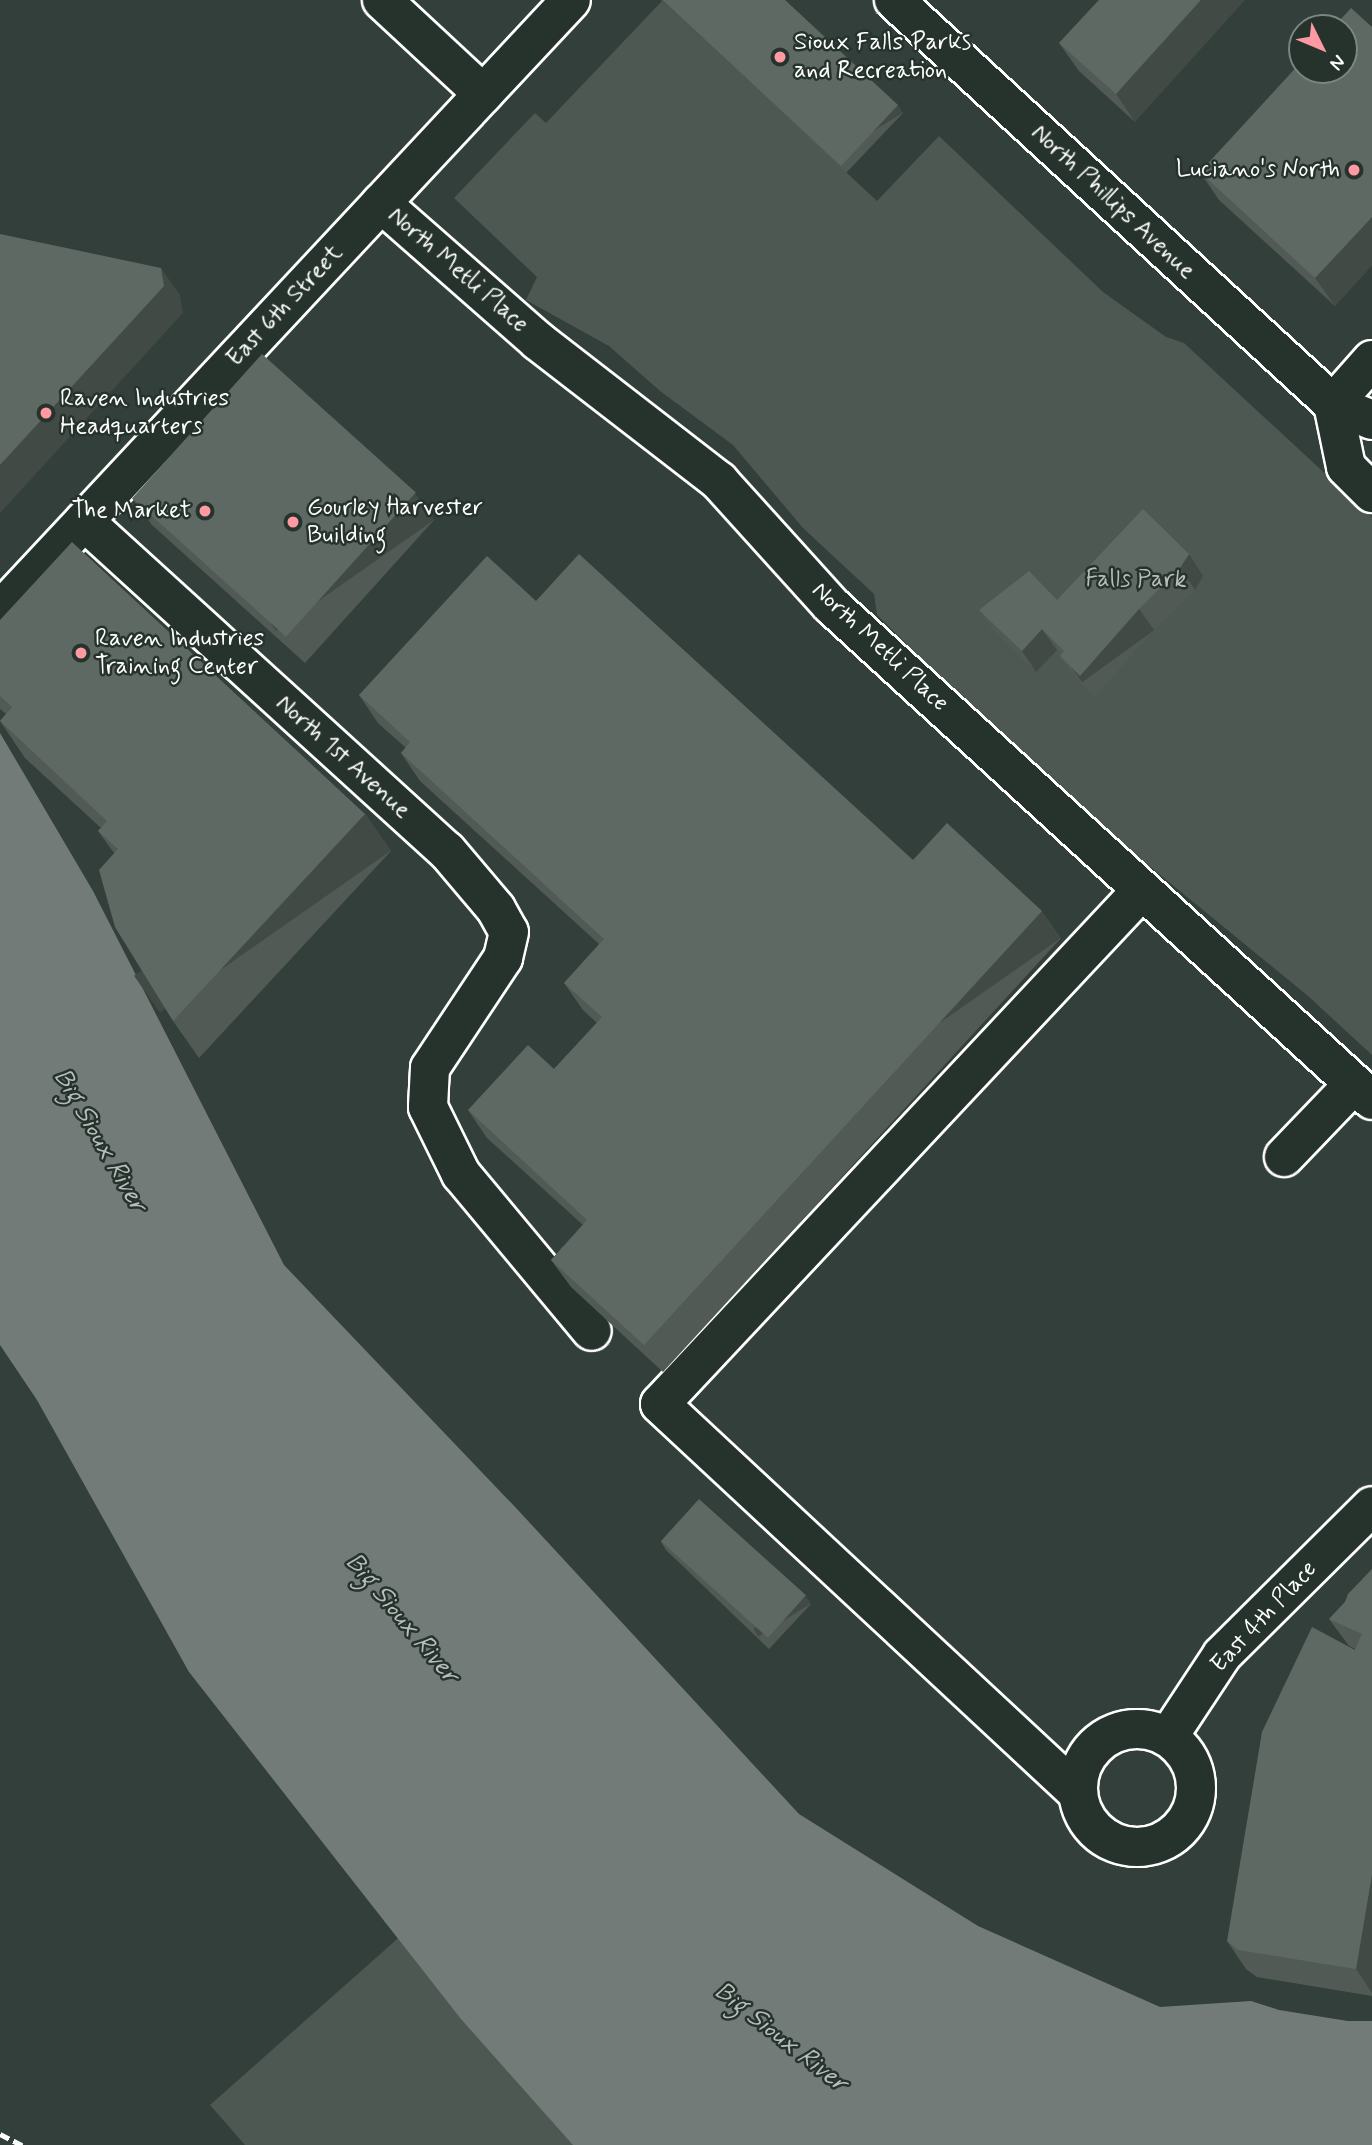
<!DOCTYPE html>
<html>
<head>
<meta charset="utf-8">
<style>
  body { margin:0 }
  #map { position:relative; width:1372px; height:2145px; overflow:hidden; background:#333f3a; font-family:Mynerve,sans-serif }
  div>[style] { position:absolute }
  .green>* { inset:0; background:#4d5853 }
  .water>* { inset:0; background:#737b78 }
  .roads { filter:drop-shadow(2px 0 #fff) drop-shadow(-2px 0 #fff) drop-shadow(0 2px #fff) drop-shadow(0 -2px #fff) }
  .minor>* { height:38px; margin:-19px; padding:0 19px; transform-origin:19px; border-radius:19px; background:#26332d }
  .minor>.ring { margin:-19px; padding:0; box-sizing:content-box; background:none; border:38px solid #26332d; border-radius:50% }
  .rail>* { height:5px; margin-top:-2.5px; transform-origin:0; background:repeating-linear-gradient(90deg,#fff 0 10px,transparent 0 15px) }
  .wall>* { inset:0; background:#525a56 }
  .shaded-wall>* { inset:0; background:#424a46; transform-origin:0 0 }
  .building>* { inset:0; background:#5f6964; transform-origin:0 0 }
  .dots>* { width:19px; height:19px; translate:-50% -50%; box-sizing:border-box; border:4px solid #26332d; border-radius:50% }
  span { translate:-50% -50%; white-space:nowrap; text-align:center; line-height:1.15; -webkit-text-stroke:5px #26332d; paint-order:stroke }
  .poi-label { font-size:24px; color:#fff }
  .left { translate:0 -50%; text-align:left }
  .right { translate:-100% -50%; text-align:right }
  .street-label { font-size:24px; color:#fff }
  .park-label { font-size:24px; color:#b8bcba }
  .water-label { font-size:26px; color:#b9bdbc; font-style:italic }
  .north { position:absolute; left:1288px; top:14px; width:70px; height:70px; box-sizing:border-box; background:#26332d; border:2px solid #7d8581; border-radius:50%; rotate:133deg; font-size:19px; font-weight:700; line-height:28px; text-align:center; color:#fff }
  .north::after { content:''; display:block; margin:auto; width:24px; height:32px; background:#ff9aa2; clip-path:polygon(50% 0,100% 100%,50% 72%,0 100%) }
</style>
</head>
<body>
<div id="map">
  <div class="green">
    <i style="clip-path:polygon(662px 1px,877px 201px,939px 136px,1103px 292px,1166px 337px,1184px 343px,1372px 517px,1372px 1055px,1308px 996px,1120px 842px,998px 734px,877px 615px,874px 594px,803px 528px,733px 445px,660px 391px,609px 346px,526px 300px,537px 277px,454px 198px,535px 113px,546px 123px)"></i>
    <i style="clip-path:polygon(608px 1752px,1047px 2145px,245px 2145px,210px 2105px)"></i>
  </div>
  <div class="water">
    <i style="clip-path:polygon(0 733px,93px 891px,284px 1265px,517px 1509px,799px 1814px,978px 1926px,1160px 2007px,1251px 2001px,1279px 2010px,1348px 2021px,1372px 2021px,1372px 2145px,573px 2145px,461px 2019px,189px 1672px,37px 1400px,0 1345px)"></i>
  </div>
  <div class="roads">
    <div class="minor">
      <i style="left:382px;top:0;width:138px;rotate:42.9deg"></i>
      <i style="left:894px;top:0;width:597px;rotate:42.62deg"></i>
      <i style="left:1333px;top:404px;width:42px;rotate:22.3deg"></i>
      <i style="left:381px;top:203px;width:209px;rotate:41.3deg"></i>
      <i style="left:538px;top:341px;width:229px;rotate:37.7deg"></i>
      <i style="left:719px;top:481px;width:167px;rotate:47.9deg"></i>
      <i style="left:831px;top:605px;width:733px;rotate:42.46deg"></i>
      <i style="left:1333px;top:404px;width:64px;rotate:78.3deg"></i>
      <i style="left:1346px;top:467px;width:37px;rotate:45deg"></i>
      <i style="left:1333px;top:404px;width:59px;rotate:-48.4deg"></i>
      <i style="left:84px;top:521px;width:491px;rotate:42.3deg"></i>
      <i style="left:447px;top:851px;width:76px;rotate:49.8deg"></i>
      <i style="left:496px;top:909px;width:26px;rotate:61deg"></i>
      <i style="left:509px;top:932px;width:27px;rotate:103deg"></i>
      <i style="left:503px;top:958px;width:132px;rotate:123.6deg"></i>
      <i style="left:430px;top:1068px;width:39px;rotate:93deg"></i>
      <i style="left:428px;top:1107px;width:75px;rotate:63.8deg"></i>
      <i style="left:461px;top:1174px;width:204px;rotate:50.2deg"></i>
      <i style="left:0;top:611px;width:836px;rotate:-46.94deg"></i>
      <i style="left:1284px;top:1157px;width:101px;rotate:-46.2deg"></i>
      <i class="ring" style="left:1078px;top:1729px;width:80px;height:80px"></i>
      <i style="left:1168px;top:1737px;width:98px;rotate:-56.6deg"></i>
      <i style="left:1222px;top:1655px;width:211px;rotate:-44.8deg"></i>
      <i style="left:1078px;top:1793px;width:571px;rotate:-137.06deg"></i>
      <i style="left:660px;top:1404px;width:705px;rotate:-46.84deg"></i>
    </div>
  </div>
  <div class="rail">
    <i style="left:0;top:2134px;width:25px;rotate:27deg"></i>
  </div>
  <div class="wall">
    <i style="clip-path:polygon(661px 0,785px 0,903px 113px,846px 173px)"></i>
    <i style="clip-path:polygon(1099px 0,1135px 122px,1079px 71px,1059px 43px)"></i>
    <i style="clip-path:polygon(1372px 27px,1372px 265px,1335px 306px,1219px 200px,1200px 172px)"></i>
    <i style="clip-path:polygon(132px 498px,434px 520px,305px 663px,152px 525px)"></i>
    <i style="clip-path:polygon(1143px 509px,1203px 576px,1195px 590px,1154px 630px,1095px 697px,1075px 677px,1060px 656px,1061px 655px,1057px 650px,1036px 672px,994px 631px,979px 610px,1057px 600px)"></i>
    <i style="clip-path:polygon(536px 601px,913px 860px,1061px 938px,663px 1372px,571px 1287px,551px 1260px,583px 1225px,487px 1138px,468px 1110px,554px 1069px,597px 1023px,583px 1010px,564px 983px,599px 944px,420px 781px,401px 753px,406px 748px,378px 723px,359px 695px)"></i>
    <i style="clip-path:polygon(0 620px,365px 814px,391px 851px,199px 1058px,173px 1021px,114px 853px,98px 831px,101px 828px,25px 758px,0 721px,6px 714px,0 709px)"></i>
    <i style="clip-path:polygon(661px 1542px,811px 1604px,769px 1649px,666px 1550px)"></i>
    <i style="clip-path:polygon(1372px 1569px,1372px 1996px,1257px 1977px,1246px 1969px,1227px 1941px,1355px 1649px,1349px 1646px,1329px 1619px,1345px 1602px)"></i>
  </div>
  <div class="shaded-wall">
    <i style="clip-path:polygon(1201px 0,1245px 0,1135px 122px,1116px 94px)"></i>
    <i style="left:898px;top:105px;width:9px;height:83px;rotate:58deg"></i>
    <i style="clip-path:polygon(1372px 217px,1372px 265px,1335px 306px,1315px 278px)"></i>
    <i style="clip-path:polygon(161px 268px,180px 295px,183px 313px,0 513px,0 465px)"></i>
    <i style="left:415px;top:493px;width:33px;height:193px;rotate:55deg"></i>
    <i style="clip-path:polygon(1189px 554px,1203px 576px,1195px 590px,1180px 568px)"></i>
    <i style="left:1139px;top:609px;width:26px;height:89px;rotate:54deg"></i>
    <i style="clip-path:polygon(1042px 629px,1057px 650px,1036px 672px,1022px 651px)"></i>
    <i style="left:365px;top:814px;width:45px;height:282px;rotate:55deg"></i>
    <i style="left:1042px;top:911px;width:33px;height:589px;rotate:55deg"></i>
    <i style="left:806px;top:1596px;width:9px;height:62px;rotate:58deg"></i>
    <i style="clip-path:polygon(1372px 1874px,1372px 1993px,1356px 1969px)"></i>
  </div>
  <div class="building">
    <i style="clip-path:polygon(663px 0,785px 0,898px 105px,841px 166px)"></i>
    <i style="clip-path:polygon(1099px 0,1201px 0,1116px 94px,1059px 43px)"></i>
    <i style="clip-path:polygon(1351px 8px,1372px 27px,1372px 217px,1315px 278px,1200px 172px,1302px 61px,1302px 70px,1344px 70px,1344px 28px,1333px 28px)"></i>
    <i style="clip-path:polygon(0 234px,161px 268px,164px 286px,0 465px)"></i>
    <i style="left:262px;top:354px;width:207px;height:194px;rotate:42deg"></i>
    <i style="clip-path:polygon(1143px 509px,1189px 554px,1180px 568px,1139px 609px,1080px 676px,1060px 656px,1064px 651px,1042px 629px,1022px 651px,979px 610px,1029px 571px,1057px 600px)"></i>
    <i style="clip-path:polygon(72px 542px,365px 814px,173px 1021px,115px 927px,99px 870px,118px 849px,98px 831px,107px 821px,0 721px,12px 707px,0 696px,0 620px)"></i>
    <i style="clip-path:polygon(579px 554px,913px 860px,947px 823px,1042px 911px,644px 1345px,551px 1260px,587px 1220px,468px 1110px,528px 1045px,554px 1069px,602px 1017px,564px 983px,604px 939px,401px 753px,410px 742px,359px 695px,487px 556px,536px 601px)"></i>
    <i style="left:699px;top:1499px;width:144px;height:57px;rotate:42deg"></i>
    <i style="clip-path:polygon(1372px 1569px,1372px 1874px,1356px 1969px,1238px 1950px,1227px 1941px,1262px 1732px,1312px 1627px,1355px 1650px,1362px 1634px,1329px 1619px,1345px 1602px,1348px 1594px)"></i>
  </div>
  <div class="dots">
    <i style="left:780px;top:57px;background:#ff9aa2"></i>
    <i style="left:1354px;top:170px;background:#ff9aa2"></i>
    <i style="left:46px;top:413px;background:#ff9aa2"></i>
    <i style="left:205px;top:511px;background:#ff9aa2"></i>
    <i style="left:293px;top:522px;background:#ff9aa2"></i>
    <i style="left:81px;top:653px;background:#ff9aa2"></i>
  </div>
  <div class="poi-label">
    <span class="left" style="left:794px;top:57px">Sioux Falls Parks<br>and Recreation</span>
    <span class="right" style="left:1340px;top:170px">Luciano's North</span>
    <span class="left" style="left:60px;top:413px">Raven Industries<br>Headquarters</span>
    <span class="left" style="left:307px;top:522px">Gourley Harvester<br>Building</span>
    <span class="right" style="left:191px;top:511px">The Market</span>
    <span class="left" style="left:95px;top:653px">Raven Industries<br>Training Center</span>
  </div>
  <div class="street-label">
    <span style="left:1113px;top:202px;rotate:43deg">North Phillips Avenue</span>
    <span style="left:458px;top:270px;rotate:41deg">North Metli Place</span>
    <span style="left:285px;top:306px;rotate:-47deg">East 6th Street</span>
    <span style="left:880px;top:647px;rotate:43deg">North Metli Place</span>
    <span style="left:343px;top:757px;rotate:42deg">North 1st Avenue</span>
    <span style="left:1264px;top:1617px;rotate:-47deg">East 4th Place</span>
  </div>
  <div class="park-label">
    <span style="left:1136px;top:580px">Falls Park</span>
  </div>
  <div class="water-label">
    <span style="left:99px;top:1141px;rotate:60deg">Big Sioux River</span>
    <span style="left:401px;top:1619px;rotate:50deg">Big Sioux River</span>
    <span style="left:780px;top:2038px;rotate:38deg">Big Sioux River</span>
  </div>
  <div class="north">N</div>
</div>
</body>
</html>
